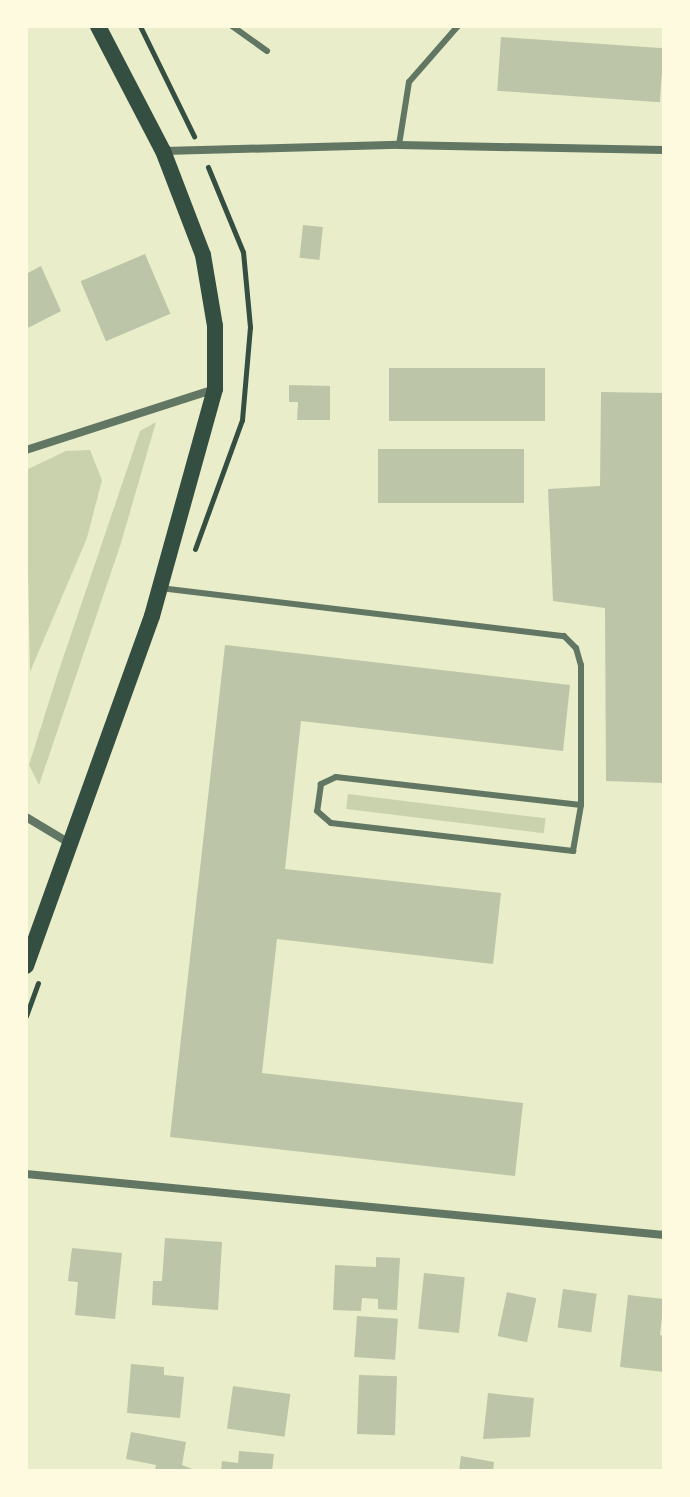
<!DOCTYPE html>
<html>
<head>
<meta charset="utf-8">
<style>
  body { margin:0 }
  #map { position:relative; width:690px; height:1497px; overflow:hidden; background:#e9edc9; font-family:"Open Sans",sans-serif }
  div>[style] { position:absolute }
  .green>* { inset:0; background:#cad2ad; transform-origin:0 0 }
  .building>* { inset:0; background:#bcc5a7; transform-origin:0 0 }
  .path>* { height:5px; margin:-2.5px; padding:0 2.5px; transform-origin:2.5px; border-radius:2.5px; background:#344e41 }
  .service>* { height:6px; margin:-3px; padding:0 3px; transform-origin:3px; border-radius:3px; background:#617663 }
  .minor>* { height:8px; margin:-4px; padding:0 4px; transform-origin:4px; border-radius:4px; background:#617663 }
  .secondary>* { height:16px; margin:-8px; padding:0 8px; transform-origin:8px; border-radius:8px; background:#344e41 }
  span { translate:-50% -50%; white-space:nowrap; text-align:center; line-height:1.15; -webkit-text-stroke:6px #fefae0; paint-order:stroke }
  .frame { position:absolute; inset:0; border:28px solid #fefae0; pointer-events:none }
</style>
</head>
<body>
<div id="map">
  <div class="green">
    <i style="clip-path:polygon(156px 422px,121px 543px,39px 785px,29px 765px,58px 673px,140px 431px)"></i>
    <i style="clip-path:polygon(90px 450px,102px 480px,87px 538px,30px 672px,26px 470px,66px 451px)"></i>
    <i style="left:348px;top:794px;width:199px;height:15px;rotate:7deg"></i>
  </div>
  <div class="building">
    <i style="left:501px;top:37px;width:163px;height:54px;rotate:4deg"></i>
    <i style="left:303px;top:225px;width:20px;height:33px;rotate:6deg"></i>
    <i style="left:145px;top:254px;width:65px;height:70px;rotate:67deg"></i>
    <i style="clip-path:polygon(41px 266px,61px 311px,26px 329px,26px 274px)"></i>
    <i style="left:389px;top:368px;width:156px;height:53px"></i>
    <i style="clip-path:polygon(289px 385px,330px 386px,330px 420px,297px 420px,298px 402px,289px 402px)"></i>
    <i style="clip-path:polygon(601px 392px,664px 393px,664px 783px,606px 781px,605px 608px,553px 601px,548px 489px,600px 486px)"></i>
    <i style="left:378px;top:449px;width:146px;height:54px"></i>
    <i style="clip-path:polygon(225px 645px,570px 685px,563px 751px,301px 721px,285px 869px,501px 893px,493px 964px,277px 939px,262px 1073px,523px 1103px,515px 1176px,170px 1137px)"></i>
    <i style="clip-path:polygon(165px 1238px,222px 1242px,218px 1310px,152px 1305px,153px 1281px,162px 1281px)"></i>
    <i style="clip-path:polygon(72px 1248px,122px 1253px,115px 1319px,75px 1315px,78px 1282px,68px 1281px)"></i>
    <i style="clip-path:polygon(376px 1257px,400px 1258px,397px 1310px,378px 1309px,378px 1299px,362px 1298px,361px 1311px,333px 1310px,335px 1265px,376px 1267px)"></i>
    <i style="left:424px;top:1273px;width:41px;height:56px;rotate:6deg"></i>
    <i style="left:563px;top:1289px;width:34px;height:39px;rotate:8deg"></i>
    <i style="left:507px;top:1292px;width:30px;height:45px;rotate:12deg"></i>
    <i style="clip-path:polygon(628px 1295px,664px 1299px,660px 1335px,664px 1336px,664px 1372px,620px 1367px)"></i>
    <i style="left:357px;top:1316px;width:41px;height:41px;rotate:4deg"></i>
    <i style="clip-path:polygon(131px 1364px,164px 1367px,164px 1375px,184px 1377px,180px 1418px,127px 1413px)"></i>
    <i style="left:359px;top:1375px;width:38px;height:59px;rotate:2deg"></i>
    <i style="left:233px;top:1386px;width:58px;height:43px;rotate:8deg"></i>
    <i style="clip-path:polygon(488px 1393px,534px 1398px,530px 1437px,483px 1439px)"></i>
    <i style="clip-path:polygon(131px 1432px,186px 1442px,182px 1465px,197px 1471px,155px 1471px,156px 1465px,126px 1459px)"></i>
    <i style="clip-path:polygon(239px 1451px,274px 1454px,272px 1471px,221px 1471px,222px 1461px,238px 1463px)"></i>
    <i style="clip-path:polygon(461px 1456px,494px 1462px,493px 1471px,459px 1471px)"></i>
  </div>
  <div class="path">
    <i style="left:140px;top:26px;width:123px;rotate:63.9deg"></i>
    <i style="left:195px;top:549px;width:137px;rotate:-70deg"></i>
    <i style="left:242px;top:420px;width:93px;rotate:-85.1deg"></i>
    <i style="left:250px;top:327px;width:75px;rotate:-95.3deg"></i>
    <i style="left:243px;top:252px;width:92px;rotate:-112.4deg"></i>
    <i style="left:26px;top:1016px;width:35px;rotate:-70deg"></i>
  </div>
  <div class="service">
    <i style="left:232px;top:26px;width:43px;rotate:35.5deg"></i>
    <i style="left:399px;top:145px;width:64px;rotate:-81deg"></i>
    <i style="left:409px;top:82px;width:74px;rotate:-48.8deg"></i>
    <i style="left:160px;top:588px;width:407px;rotate:6.8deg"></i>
    <i style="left:564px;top:636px;width:17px;rotate:45deg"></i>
    <i style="left:576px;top:648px;width:18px;rotate:74deg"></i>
    <i style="left:581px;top:665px;width:140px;rotate:90deg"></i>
    <i style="left:581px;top:805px;width:247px;rotate:-173.5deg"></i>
    <i style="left:336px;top:777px;width:17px;rotate:155deg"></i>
    <i style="left:321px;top:784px;width:27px;rotate:98deg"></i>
    <i style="left:317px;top:811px;width:18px;rotate:41deg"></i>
    <i style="left:331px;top:823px;width:244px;rotate:6.6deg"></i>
    <i style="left:573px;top:851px;width:47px;rotate:-80.1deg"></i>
  </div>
  <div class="minor">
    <i style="left:164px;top:151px;width:235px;rotate:-1.5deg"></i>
    <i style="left:399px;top:145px;width:265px;rotate:1.1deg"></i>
    <i style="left:26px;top:450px;width:199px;rotate:-17.9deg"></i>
    <i style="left:26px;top:817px;width:52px;rotate:31deg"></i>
    <i style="left:26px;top:1174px;width:641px;rotate:5.46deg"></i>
  </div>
  <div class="secondary">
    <i style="left:26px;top:966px;width:372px;rotate:-70.2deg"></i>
    <i style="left:152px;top:616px;width:236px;rotate:-74.5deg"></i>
    <i style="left:215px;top:389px;width:63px;rotate:-90deg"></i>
    <i style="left:215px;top:326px;width:72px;rotate:-99.6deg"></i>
    <i style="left:203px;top:255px;width:111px;rotate:-111deg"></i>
    <i style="left:163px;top:151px;width:141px;rotate:-117.5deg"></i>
  </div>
  <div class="frame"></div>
</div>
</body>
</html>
